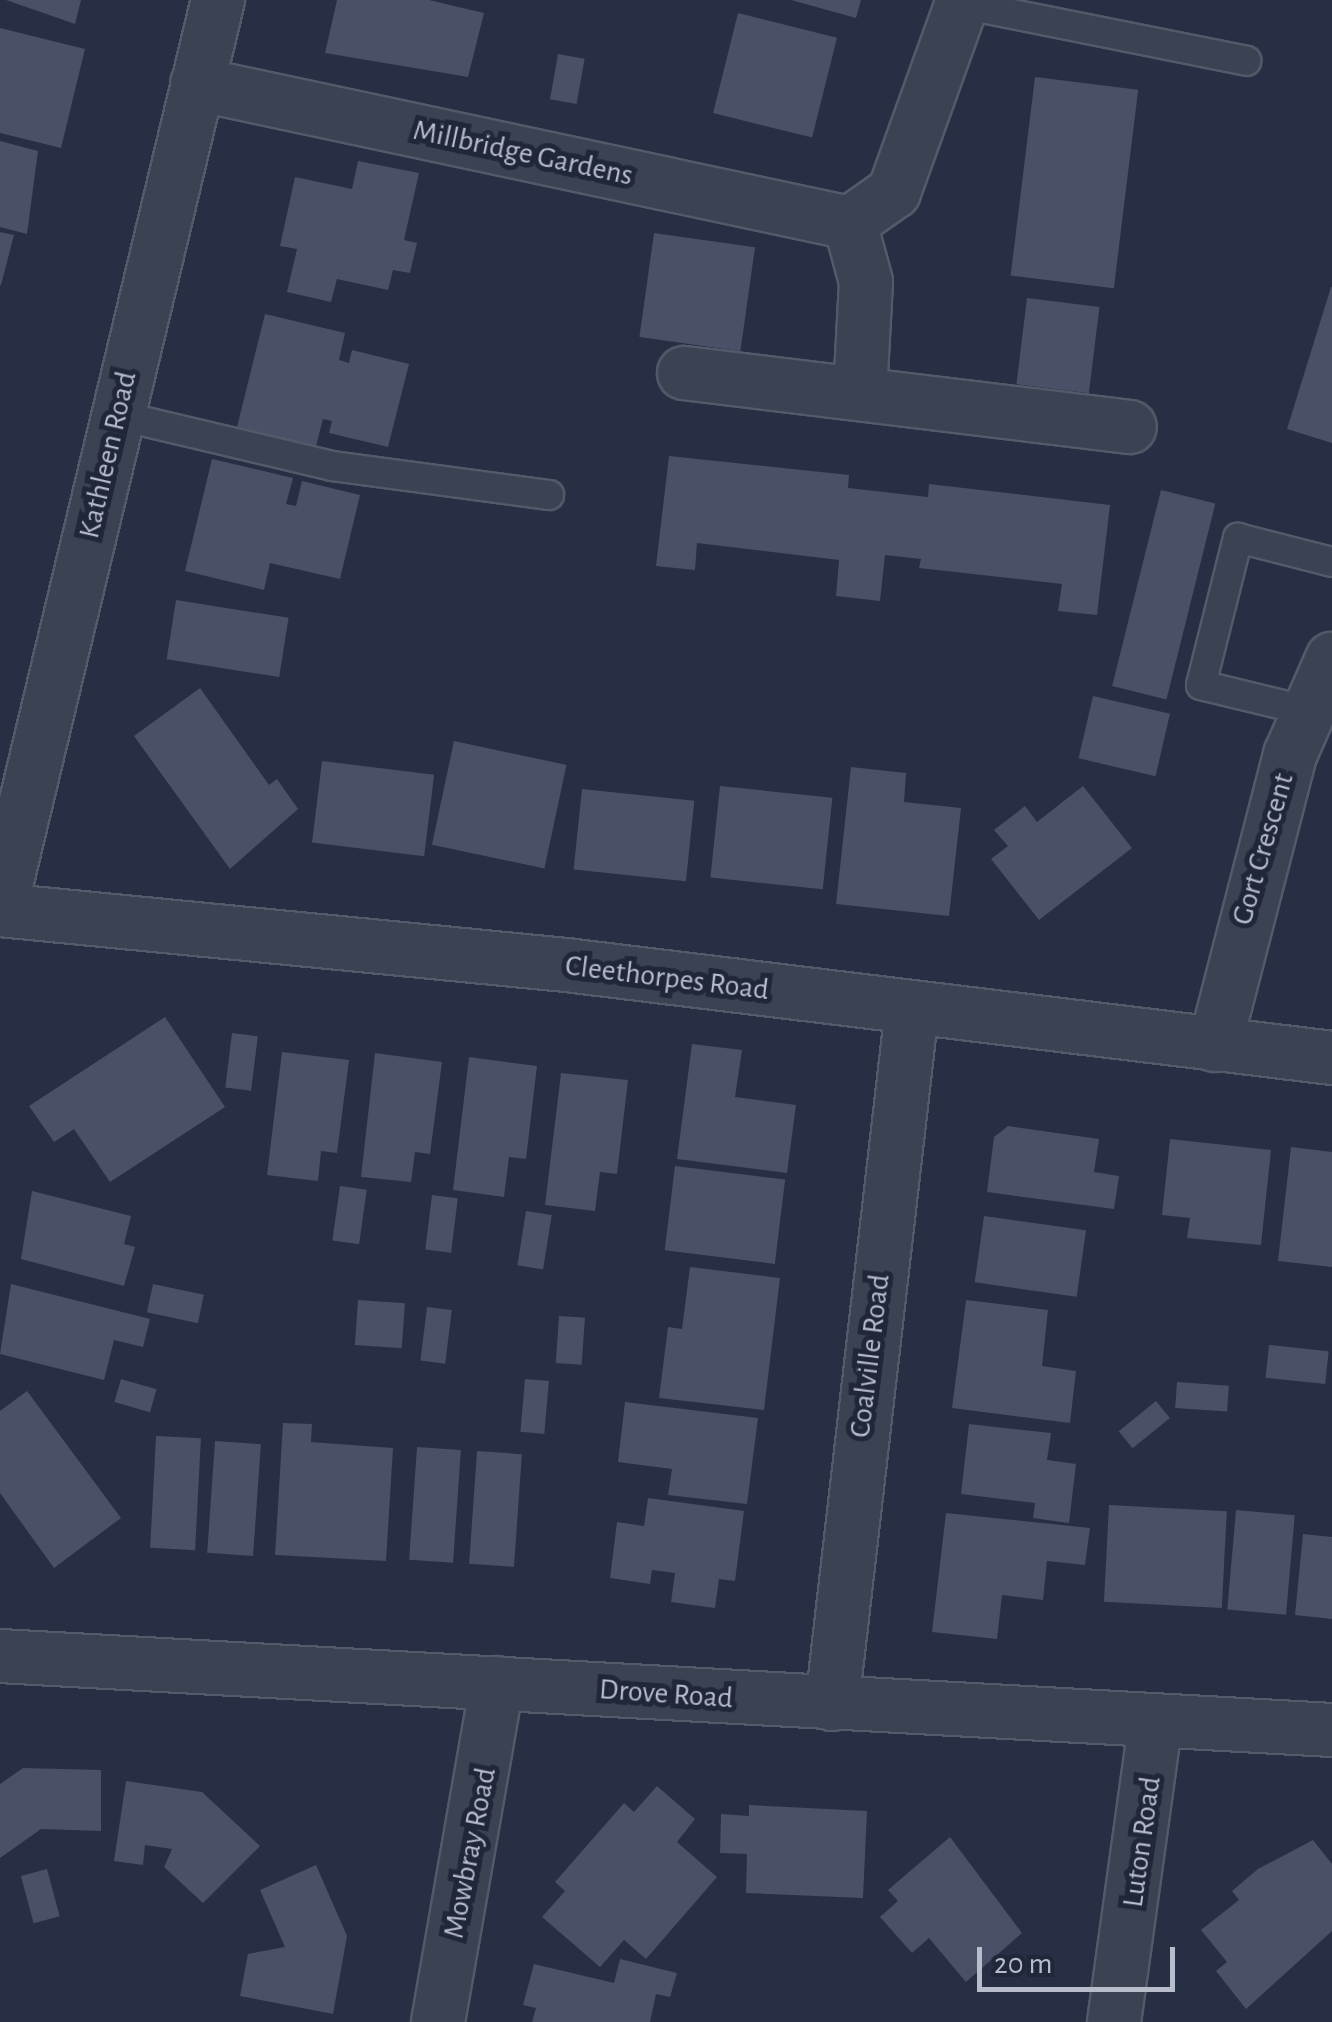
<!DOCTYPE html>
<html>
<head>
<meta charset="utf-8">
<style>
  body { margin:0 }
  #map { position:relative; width:1332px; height:2022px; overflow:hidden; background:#262f43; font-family:"Alegreya Sans",sans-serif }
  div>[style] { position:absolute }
  .building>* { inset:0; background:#485167; transform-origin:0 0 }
  .roads { filter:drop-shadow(2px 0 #535a69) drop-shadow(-2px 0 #535a69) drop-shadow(0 2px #535a69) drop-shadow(0 -2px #535a69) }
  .lane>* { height:28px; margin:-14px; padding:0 14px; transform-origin:14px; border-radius:14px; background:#3b4252 }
  .street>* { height:52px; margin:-26px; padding:0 26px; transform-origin:26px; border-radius:26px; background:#3b4252 }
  span { translate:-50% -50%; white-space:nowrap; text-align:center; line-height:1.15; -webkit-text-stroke:10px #1f2738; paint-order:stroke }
  .street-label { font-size:30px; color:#b8bdcc }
  .scale { position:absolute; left:977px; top:1947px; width:198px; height:45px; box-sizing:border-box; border:5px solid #b8bdcc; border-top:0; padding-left:12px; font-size:30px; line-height:35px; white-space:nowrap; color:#b8bdcc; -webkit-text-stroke:8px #1f2738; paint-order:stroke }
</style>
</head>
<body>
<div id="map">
  <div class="building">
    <i style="clip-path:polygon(6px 0,81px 0,75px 24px)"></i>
    <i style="clip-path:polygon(337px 0,429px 0,484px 13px,468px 77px,325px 53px)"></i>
    <i style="clip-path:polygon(791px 0,861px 0,856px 18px)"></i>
    <i style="left:738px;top:13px;width:102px;height:103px;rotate:14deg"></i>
    <i style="clip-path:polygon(0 28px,85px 49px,61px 148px,0 133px)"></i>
    <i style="left:558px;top:54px;width:27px;height:46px;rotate:10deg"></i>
    <i style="left:1035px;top:77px;width:104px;height:200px;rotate:7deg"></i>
    <i style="clip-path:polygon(0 141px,38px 151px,27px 234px,0 227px)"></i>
    <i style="clip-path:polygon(358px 161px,419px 173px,404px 240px,417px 243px,410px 273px,393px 270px,388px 290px,337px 279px,331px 302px,287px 292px,297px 249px,280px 246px,295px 177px,352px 189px)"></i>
    <i style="clip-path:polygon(0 232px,14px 235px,1px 285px,0 285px)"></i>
    <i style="left:654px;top:233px;width:102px;height:105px;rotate:8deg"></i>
    <i style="clip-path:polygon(1331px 287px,1332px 287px,1332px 443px,1287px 429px)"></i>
    <i style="left:1027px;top:298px;width:73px;height:87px;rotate:7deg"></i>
    <i style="clip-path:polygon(265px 314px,345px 333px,339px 360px,349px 363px,352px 350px,409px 364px,388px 447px,329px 433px,332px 421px,323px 419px,316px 446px,237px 427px)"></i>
    <i style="clip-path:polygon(669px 456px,849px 475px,848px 488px,928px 497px,929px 484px,1110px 505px,1097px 615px,1058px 611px,1062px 584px,919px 568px,921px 559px,885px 555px,880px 601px,836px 596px,839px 560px,697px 543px,695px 570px,656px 566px)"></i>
    <i style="clip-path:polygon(212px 459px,293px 478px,286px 504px,296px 506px,302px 481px,360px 495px,340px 579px,270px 563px,264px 590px,185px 571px)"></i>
    <i style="left:1161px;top:490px;width:56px;height:202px;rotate:14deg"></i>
    <i style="left:176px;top:600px;width:114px;height:60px;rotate:9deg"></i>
    <i style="clip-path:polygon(200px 688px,269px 785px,277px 779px,298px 809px,230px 869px,134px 736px)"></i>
    <i style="left:1093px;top:696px;width:79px;height:64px;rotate:13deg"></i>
    <i style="left:454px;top:741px;width:115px;height:106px;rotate:12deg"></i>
    <i style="left:322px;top:761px;width:113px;height:82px;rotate:7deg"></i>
    <i style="clip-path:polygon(851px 767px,906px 773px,904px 802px,961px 808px,949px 916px,836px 904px)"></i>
    <i style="left:720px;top:786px;width:113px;height:92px;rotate:6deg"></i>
    <i style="clip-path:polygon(1083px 786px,1132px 848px,1039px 920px,991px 859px,1008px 846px,994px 830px,1025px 806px,1037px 822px)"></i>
    <i style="left:582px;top:789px;width:113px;height:81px;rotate:6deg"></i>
    <i style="clip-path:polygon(165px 1017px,225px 1107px,110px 1182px,74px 1129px,54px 1142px,29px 1106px)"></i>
    <i style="left:232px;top:1033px;width:26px;height:55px;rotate:7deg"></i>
    <i style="clip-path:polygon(692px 1044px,742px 1050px,735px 1097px,796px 1105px,787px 1173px,677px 1159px)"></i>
    <i style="clip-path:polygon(282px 1052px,349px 1060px,337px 1153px,321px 1151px,318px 1181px,267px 1175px)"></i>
    <i style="clip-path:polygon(375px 1053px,442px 1062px,430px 1154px,415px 1152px,411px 1182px,361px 1177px)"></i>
    <i style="clip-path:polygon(469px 1057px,537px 1066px,526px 1159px,509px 1157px,504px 1197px,453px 1190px)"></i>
    <i style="clip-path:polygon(561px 1073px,628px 1080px,617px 1174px,600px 1172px,595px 1211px,545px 1205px)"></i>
    <i style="clip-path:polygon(1008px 1126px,1099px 1139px,1094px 1172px,1119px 1176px,1114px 1209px,987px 1192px,994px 1137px)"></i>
    <i style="clip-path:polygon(1170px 1139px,1271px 1150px,1261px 1245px,1187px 1238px,1190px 1218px,1162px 1215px)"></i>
    <i style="clip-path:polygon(1291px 1147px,1332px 1152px,1332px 1267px,1278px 1261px)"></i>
    <i style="left:675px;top:1166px;width:111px;height:85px;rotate:7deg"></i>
    <i style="left:340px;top:1186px;width:27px;height:55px;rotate:8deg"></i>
    <i style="clip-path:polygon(32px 1191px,131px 1216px,124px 1244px,135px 1247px,124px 1286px,21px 1259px)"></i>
    <i style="left:432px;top:1195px;width:26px;height:55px;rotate:7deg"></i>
    <i style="left:526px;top:1211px;width:26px;height:55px;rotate:9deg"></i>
    <i style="left:984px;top:1216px;width:103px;height:67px;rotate:8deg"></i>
    <i style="clip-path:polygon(690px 1267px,780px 1278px,764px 1410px,659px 1398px,668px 1327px,682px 1329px)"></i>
    <i style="clip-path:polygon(11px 1284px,150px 1319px,143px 1347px,114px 1340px,104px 1380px,0 1354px)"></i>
    <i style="left:153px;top:1284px;width:52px;height:29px;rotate:12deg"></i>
    <i style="left:358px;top:1300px;width:47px;height:45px;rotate:4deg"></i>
    <i style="clip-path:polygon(966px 1300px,1048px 1310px,1042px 1366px,1076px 1371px,1070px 1423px,952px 1408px)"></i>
    <i style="left:427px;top:1307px;width:25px;height:54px;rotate:7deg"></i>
    <i style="left:559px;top:1316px;width:26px;height:47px;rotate:4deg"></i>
    <i style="left:1269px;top:1345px;width:60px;height:33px;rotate:6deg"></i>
    <i style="left:121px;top:1379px;width:37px;height:24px;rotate:16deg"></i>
    <i style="left:525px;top:1379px;width:24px;height:53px;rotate:5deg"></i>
    <i style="left:1177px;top:1382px;width:52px;height:26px;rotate:4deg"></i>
    <i style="clip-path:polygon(27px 1391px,121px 1518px,54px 1568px,0 1493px,0 1411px)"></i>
    <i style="left:1156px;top:1401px;width:22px;height:48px;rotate:51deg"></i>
    <i style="clip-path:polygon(625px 1402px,758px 1418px,747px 1504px,668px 1495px,672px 1469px,618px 1462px)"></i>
    <i style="clip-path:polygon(283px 1423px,312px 1424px,311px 1442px,393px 1448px,386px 1561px,275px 1555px)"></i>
    <i style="clip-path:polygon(969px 1424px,1051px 1433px,1047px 1460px,1076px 1464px,1069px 1523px,1033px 1518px,1035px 1503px,961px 1494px)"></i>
    <i style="left:156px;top:1436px;width:45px;height:112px;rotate:3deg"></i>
    <i style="left:215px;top:1441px;width:46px;height:112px;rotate:4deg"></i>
    <i style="left:417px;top:1447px;width:44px;height:113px;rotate:4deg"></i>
    <i style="left:477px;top:1451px;width:45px;height:113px;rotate:4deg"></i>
    <i style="clip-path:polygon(648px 1498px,744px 1511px,735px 1581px,719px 1579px,715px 1608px,671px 1602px,675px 1573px,652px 1570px,650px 1584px,610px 1578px,617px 1522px,644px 1526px)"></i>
    <i style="left:1109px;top:1505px;width:118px;height:97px;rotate:3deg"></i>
    <i style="left:1236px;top:1510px;width:59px;height:100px;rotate:5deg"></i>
    <i style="clip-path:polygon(946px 1513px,1090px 1528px,1085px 1565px,1047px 1561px,1043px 1600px,1002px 1595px,997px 1639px,932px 1632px)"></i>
    <i style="clip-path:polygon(1303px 1534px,1332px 1537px,1332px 1619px,1295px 1615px)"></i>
    <i style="clip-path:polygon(23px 1768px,101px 1770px,101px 1831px,41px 1829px,0 1858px,0 1784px)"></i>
    <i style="clip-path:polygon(126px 1781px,202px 1792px,260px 1846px,203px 1903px,164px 1867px,172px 1849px,145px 1845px,143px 1865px,114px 1861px)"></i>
    <i style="clip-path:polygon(657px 1786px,695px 1819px,677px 1842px,717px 1877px,646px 1959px,624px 1940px,600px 1967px,542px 1917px,565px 1891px,555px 1882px,624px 1803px,634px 1812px)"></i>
    <i style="clip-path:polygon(749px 1805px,867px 1811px,863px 1898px,746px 1893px,747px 1854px,720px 1853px,721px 1814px,749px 1816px)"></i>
    <i style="clip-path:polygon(950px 1837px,1022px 1933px,966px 1982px,929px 1938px,912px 1953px,880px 1917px,898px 1901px,888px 1890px)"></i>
    <i style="clip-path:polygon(1313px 1840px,1332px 1864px,1332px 1931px,1246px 2009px,1216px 1971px,1227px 1962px,1201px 1930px,1239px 1900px,1232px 1891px,1258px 1869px)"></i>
    <i style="clip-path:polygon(316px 1865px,347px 1936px,333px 2014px,240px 1996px,248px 1954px,285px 1947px,260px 1890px)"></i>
    <i style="left:47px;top:1869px;width:49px;height:27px;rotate:75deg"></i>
    <i style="clip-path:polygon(620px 1959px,677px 1973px,670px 1997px,656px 1994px,650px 2022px,532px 2022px,536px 2008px,523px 2005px,534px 1964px,614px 1983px)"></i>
  </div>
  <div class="roads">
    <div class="lane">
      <i style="left:962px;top:4px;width:290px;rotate:11.3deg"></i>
      <i style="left:117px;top:415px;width:221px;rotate:13.3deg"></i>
      <i style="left:332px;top:466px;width:219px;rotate:7.6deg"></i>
      <i style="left:1304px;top:710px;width:106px;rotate:-166.4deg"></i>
      <i style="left:1201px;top:685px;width:152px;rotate:-75.9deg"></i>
      <i style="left:1238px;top:538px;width:97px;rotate:14.3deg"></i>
    </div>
    <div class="street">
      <i style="left:197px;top:84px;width:668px;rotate:12.02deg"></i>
      <i style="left:850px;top:223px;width:54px;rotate:-35.2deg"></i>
      <i style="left:894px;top:192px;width:204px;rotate:-70.2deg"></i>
      <i style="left:850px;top:223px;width:61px;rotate:74.8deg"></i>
      <i style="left:866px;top:282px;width:112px;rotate:93.1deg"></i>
      <i style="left:684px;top:373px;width:449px;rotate:6.9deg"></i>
      <i style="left:0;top:910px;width:569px;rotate:5.55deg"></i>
      <i style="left:566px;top:965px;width:772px;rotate:6.92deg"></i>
      <i style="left:0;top:910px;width:936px;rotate:-76.53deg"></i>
      <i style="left:1215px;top:1045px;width:300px;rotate:-75.5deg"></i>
      <i style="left:1290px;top:755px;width:105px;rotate:-66.4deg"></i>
      <i style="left:0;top:1656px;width:1334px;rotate:3.18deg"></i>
      <i style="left:832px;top:1704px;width:700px;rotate:-83.43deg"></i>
      <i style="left:438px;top:2022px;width:344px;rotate:-80.1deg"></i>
      <i style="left:1114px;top:2022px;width:304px;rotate:-82.1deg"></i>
    </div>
  </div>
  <div class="street-label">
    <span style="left:523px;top:153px;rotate:12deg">Millbridge Gardens</span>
    <span style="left:108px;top:455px;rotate:-77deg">Kathleen Road</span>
    <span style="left:1263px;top:849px;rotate:-74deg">Gort Crescent</span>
    <span style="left:667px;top:978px;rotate:7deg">Cleethorpes Road</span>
    <span style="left:870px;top:1356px;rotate:-83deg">Coalville Road</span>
    <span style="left:666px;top:1694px;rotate:4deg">Drove Road</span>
    <span style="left:1142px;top:1842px;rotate:-82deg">Luton Road</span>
    <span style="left:470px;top:1853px;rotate:-79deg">Mowbray Road</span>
  </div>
  <div class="scale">20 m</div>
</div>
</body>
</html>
